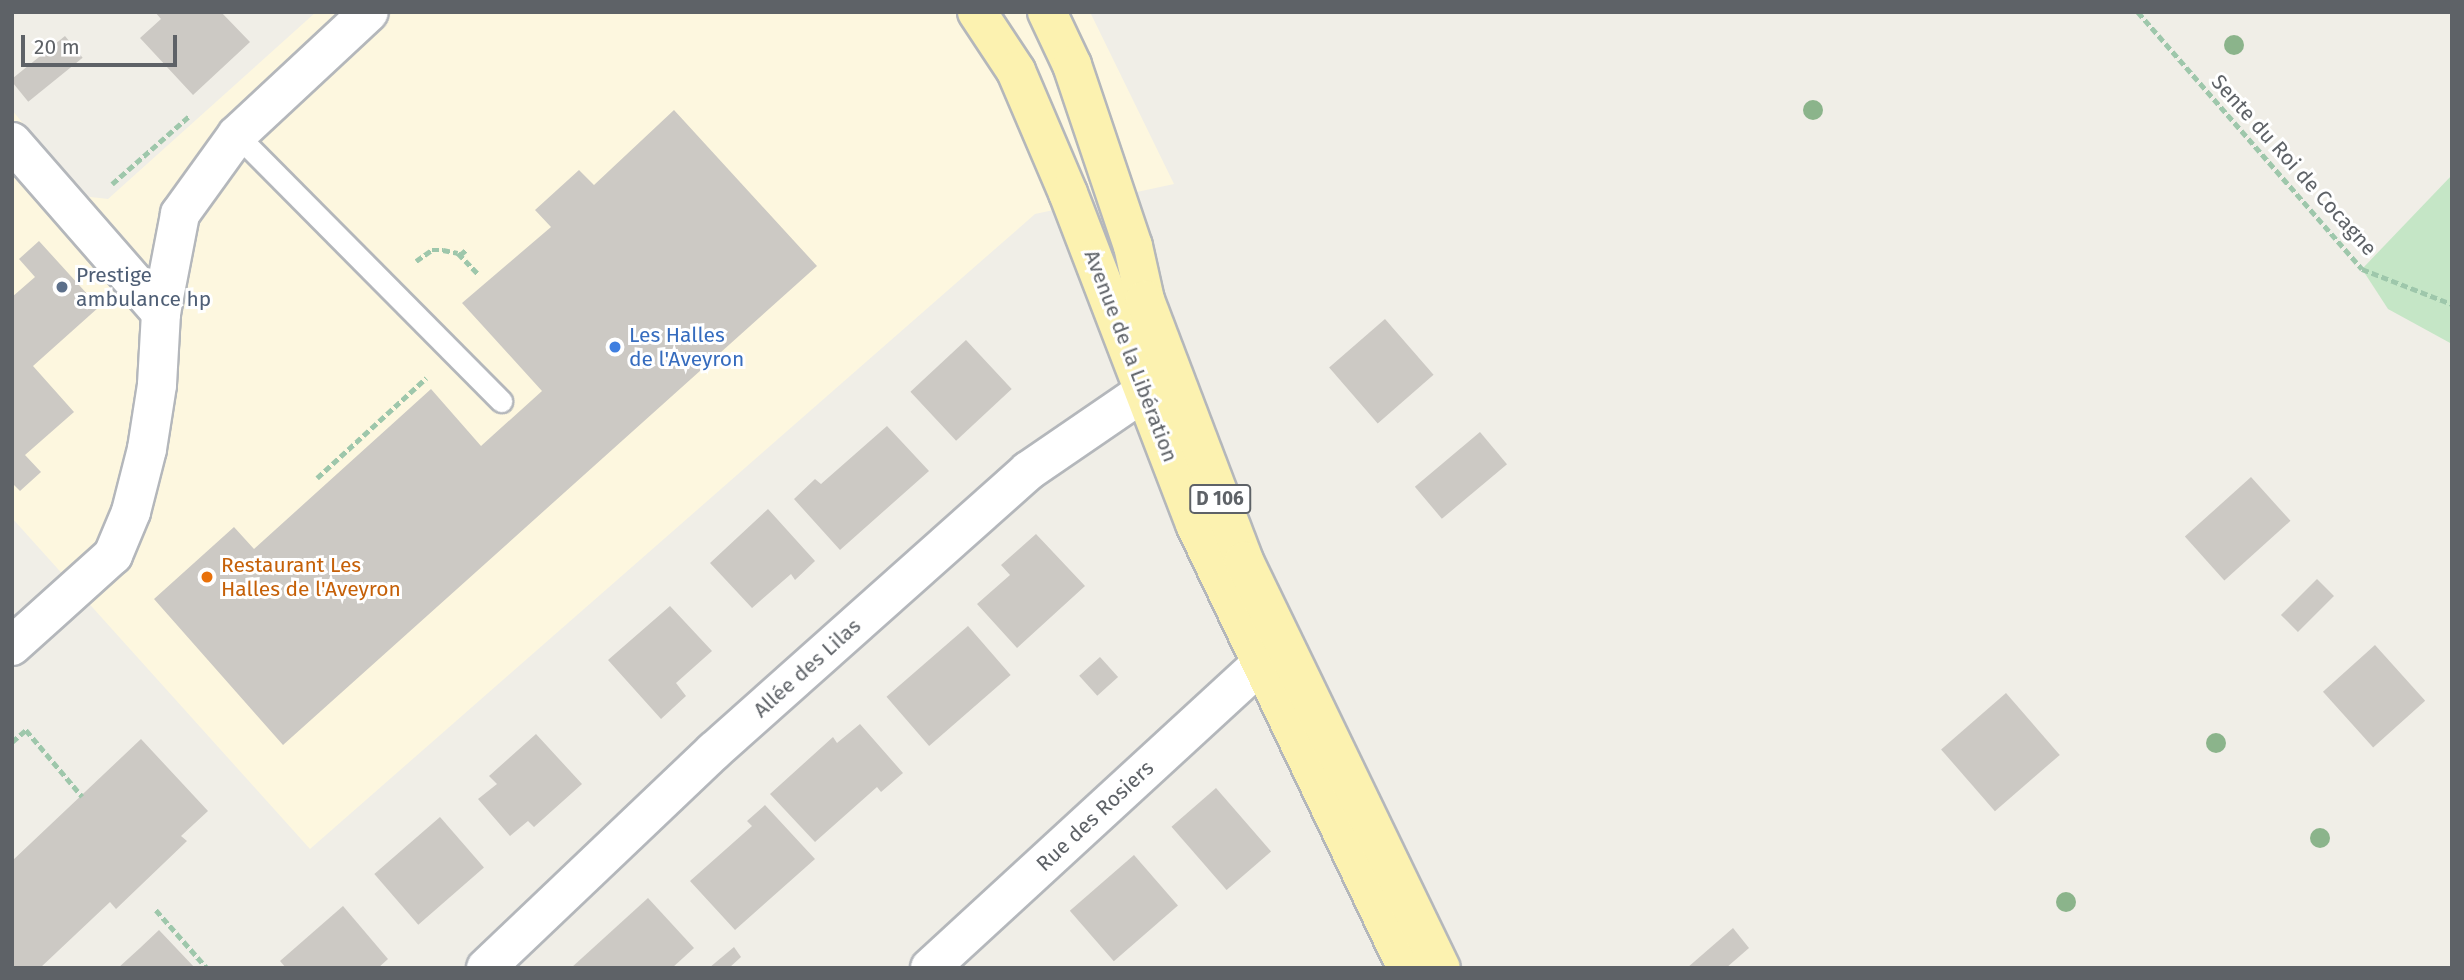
<!DOCTYPE html>
<html>
<head>
<meta charset="utf-8">
<style>
  body { margin:0 }
  #map { position:relative; width:2464px; height:980px; overflow:hidden; background:#f0eee7; font-family:"Fira Sans",sans-serif }
  div>[style] { position:absolute }
  .commercial>* { inset:0; background:#fdf7df }
  .green>* { inset:0; background:#c5e6c6 }
  .building>* { inset:0; background:#ccc9c4; transform-origin:0 0 }
  .path>* { height:4.5px; margin-top:-2.25px; transform-origin:0; background:repeating-linear-gradient(90deg,#9ec7ab 0 7px,transparent 0 10.5px) }
  .roads { filter:drop-shadow(2px 0 #b4b7bb) drop-shadow(-2px 0 #b4b7bb) drop-shadow(0 2px #b4b7bb) drop-shadow(0 -2px #b4b7bb) }
  .lane>* { height:21px; margin:-10.5px; padding:0 10.5px; transform-origin:10.5px; border-radius:10.5px; background:#fff }
  .street>* { height:38px; margin:-19px; padding:0 19px; transform-origin:19px; border-radius:19px; background:#fff }
  .primary>* { height:38px; margin:-19px; padding:0 19px; transform-origin:19px; border-radius:19px; background:#fcf2b0 }
  .trees>* { width:20px; height:20px; margin:-10px; border-radius:50%; background:#8bb48b }
  .dots>* { width:19px; height:19px; translate:-50% -50%; box-sizing:border-box; border:4px solid #fff; border-radius:50% }
  span { translate:-50% -50%; white-space:nowrap; text-align:center; line-height:1.15; -webkit-text-stroke:6px #fff; paint-order:stroke }
  .shield-label span { padding:2px 5px; background:#fff; border:2px solid; border-radius:5px; -webkit-text-stroke-width:0 }
  .shield-label { font-size:19px; color:#5e6267; font-weight:700 }
  .street-label { font-size:21px; color:#5e6267 }
  .service-label { font-size:21px; color:#4e5e75 }
  .left { translate:0 -50%; text-align:left }
  .shop-label { font-size:21px; color:#366cbe }
  .food-label { font-size:21px; color:#c56008 }
  .frame { position:absolute; inset:0; border:14px solid #5e6267; pointer-events:none }
  .scale { position:absolute; left:21px; top:35px; width:156px; height:32px; box-sizing:border-box; border:4px solid #5e6267; border-top:0; padding-left:9px; font-size:21px; line-height:24px; white-space:nowrap; color:#5e6267; -webkit-text-stroke:5px #fff; paint-order:stroke }
</style>
</head>
<body>
<div id="map">
  <div class="commercial">
    <i style="clip-path:polygon(316px 12px,1090px 12px,1174px 184px,1035px 214px,310px 849px,12px 518px,12px 110px,82px 196px,108px 199px)"></i>
  </div>
  <div class="green">
    <i style="clip-path:polygon(2452px 175px,2452px 344px,2388px 309px,2362px 269px)"></i>
  </div>
  <div class="building">
    <i style="clip-path:polygon(155px 12px,221px 12px,250px 42px,193px 95px,140px 38px,161px 19px)"></i>
    <i style="left:65px;top:36px;width:28px;height:70px;rotate:51deg"></i>
    <i style="clip-path:polygon(674px 110px,817px 266px,283px 745px,154px 599px,234px 527px,254px 549px,431px 389px,481px 446px,542px 391px,462px 303px,551px 227px,535px 210px,579px 170px,594px 185px)"></i>
    <i style="clip-path:polygon(39px 241px,99px 307px,33px 366px,74px 412px,25px 455px,41px 472px,20px 491px,12px 483px,12px 297px,35px 277px,19px 259px)"></i>
    <i style="left:1385px;top:319px;width:74px;height:74px;rotate:49deg"></i>
    <i style="left:966px;top:340px;width:67px;height:76px;rotate:47deg"></i>
    <i style="clip-path:polygon(887px 426px,929px 471px,840px 550px,794px 499px,815px 479px,821px 484px)"></i>
    <i style="left:1480px;top:432px;width:42px;height:85px;rotate:50deg"></i>
    <i style="left:2251px;top:477px;width:59px;height:89px;rotate:48deg"></i>
    <i style="clip-path:polygon(768px 509px,815px 561px,795px 580px,791px 574px,752px 608px,710px 563px)"></i>
    <i style="clip-path:polygon(1036px 534px,1085px 586px,1017px 648px,977px 604px,1010px 575px,1001px 565px)"></i>
    <i style="left:2317px;top:579px;width:24px;height:51px;rotate:45deg"></i>
    <i style="clip-path:polygon(670px 606px,712px 651px,676px 683px,686px 696px,661px 719px,608px 660px)"></i>
    <i style="left:968px;top:626px;width:65px;height:108px;rotate:49deg"></i>
    <i style="left:2375px;top:645px;width:75px;height:70px;rotate:48deg"></i>
    <i style="left:1100px;top:657px;width:27px;height:28px;rotate:48deg"></i>
    <i style="left:2006px;top:693px;width:82px;height:86px;rotate:49deg"></i>
    <i style="clip-path:polygon(860px 724px,903px 773px,881px 792px,877px 787px,815px 842px,770px 794px,833px 737px,837px 743px)"></i>
    <i style="clip-path:polygon(536px 734px,582px 784px,534px 827px,528px 821px,510px 836px,478px 799px,497px 784px,489px 776px)"></i>
    <i style="clip-path:polygon(141px 739px,208px 811px,181px 836px,187px 841px,116px 909px,110px 902px,40px 968px,12px 968px,12px 861px)"></i>
    <i style="left:1216px;top:788px;width:84px;height:59px;rotate:49deg"></i>
    <i style="clip-path:polygon(765px 805px,815px 859px,735px 930px,690px 881px,752px 826px,747px 821px)"></i>
    <i style="left:440px;top:817px;width:67px;height:87px;rotate:49deg"></i>
    <i style="left:1134px;top:855px;width:67px;height:85px;rotate:49deg"></i>
    <i style="clip-path:polygon(648px 898px,694px 948px,672px 968px,571px 968px)"></i>
    <i style="clip-path:polygon(343px 906px,388px 959px,378px 968px,286px 968px,280px 961px)"></i>
    <i style="clip-path:polygon(1733px 928px,1749px 948px,1726px 968px,1687px 968px)"></i>
    <i style="clip-path:polygon(159px 930px,195px 968px,118px 968px,140px 948px)"></i>
    <i style="clip-path:polygon(734px 947px,741px 957px,729px 968px,709px 968px)"></i>
  </div>
  <div class="path">
    <i style="left:2138px;top:12px;width:341px;rotate:48.9deg"></i>
    <i style="left:2362px;top:269px;width:97px;rotate:21.3deg"></i>
    <i style="left:112px;top:184px;width:103px;rotate:-41.4deg"></i>
    <i style="left:460px;top:255px;width:9px;rotate:-41deg"></i>
    <i style="left:416px;top:261px;width:19px;rotate:-35deg"></i>
    <i style="left:432px;top:250px;width:11px"></i>
    <i style="left:443px;top:250px;width:15px;rotate:11deg"></i>
    <i style="left:458px;top:253px;width:30px;rotate:46deg"></i>
    <i style="left:317px;top:478px;width:148px;rotate:-42.5deg"></i>
    <i style="left:12px;top:742px;width:18px;rotate:-41deg"></i>
    <i style="left:26px;top:730px;width:87px;rotate:49.7deg"></i>
    <i style="left:156px;top:910px;width:77px;rotate:48.7deg"></i>
  </div>
  <div class="roads">
    <div class="lane">
      <i style="left:237px;top:135px;width:375px;rotate:45.2deg"></i>
    </div>
    <div class="street">
      <i style="left:12px;top:142px;width:227px;rotate:48.9deg"></i>
      <i style="left:161px;top:313px;width:72px;rotate:93.2deg"></i>
      <i style="left:157px;top:385px;width:65px;rotate:98.9deg"></i>
      <i style="left:147px;top:449px;width:65px;rotate:104.3deg"></i>
      <i style="left:131px;top:512px;width:47px;rotate:112.7deg"></i>
      <i style="left:113px;top:555px;width:136px;rotate:138deg"></i>
      <i style="left:161px;top:313px;width:101px;rotate:-79.1deg"></i>
      <i style="left:180px;top:214px;width:97px;rotate:-54.2deg"></i>
      <i style="left:237px;top:135px;width:180px;rotate:-43deg"></i>
      <i style="left:486px;top:968px;width:315px;rotate:-43.6deg"></i>
      <i style="left:714px;top:751px;width:421px;rotate:-41.7deg"></i>
      <i style="left:1028px;top:471px;width:142px;rotate:-34.4deg"></i>
      <i style="left:930px;top:968px;width:449px;rotate:-42.6deg"></i>
    </div>
    <div class="primary">
      <i style="left:977px;top:12px;width:71px;rotate:56.5deg"></i>
      <i style="left:1016px;top:71px;width:133px;rotate:66.9deg"></i>
      <i style="left:1068px;top:193px;width:355px;rotate:69deg"></i>
      <i style="left:1195px;top:524px;width:492px;rotate:64.5deg"></i>
      <i style="left:1047px;top:12px;width:59px;rotate:64.7deg"></i>
      <i style="left:1072px;top:65px;width:191px;rotate:71.4deg"></i>
      <i style="left:1133px;top:246px;width:55px;rotate:77.5deg"></i>
      <i style="left:1145px;top:300px;width:279px;rotate:69.2deg"></i>
      <i style="left:1244px;top:561px;width:452px;rotate:64.2deg"></i>
    </div>
  </div>
  <div class="trees">
    <i style="left:2234px;top:45px"></i>
    <i style="left:1813px;top:110px"></i>
    <i style="left:2216px;top:743px"></i>
    <i style="left:2320px;top:838px"></i>
    <i style="left:2066px;top:902px"></i>
  </div>
  <div class="dots">
    <i style="left:62px;top:287px;background:#5c6f8a"></i>
    <i style="left:615px;top:347px;background:#3f7fe0"></i>
    <i style="left:207px;top:577px;background:#e8710a"></i>
  </div>
  <div class="shield-label">
    <span style="left:1220px;top:499px">D 106</span>
  </div>
  <div class="street-label">
    <span style="left:2294px;top:165px;rotate:48deg">Sente du Roi de Cocagne</span>
    <span style="left:1131px;top:356px;rotate:69deg">Avenue de la Libération</span>
    <span style="left:807px;top:668px;rotate:-42deg">Allée des Lilas</span>
    <span style="left:1095px;top:816px;rotate:-43deg">Rue des Rosiers</span>
  </div>
  <div class="service-label">
    <span class="left" style="left:76px;top:287px">Prestige<br>ambulance hp</span>
  </div>
  <div class="shop-label">
    <span class="left" style="left:629px;top:347px">Les Halles<br>de l'Aveyron</span>
  </div>
  <div class="food-label">
    <span class="left" style="left:221px;top:577px">Restaurant Les<br>Halles de l'Aveyron</span>
  </div>
  <div class="frame"></div>
  <div class="scale">20 m</div>
</div>
</body>
</html>
